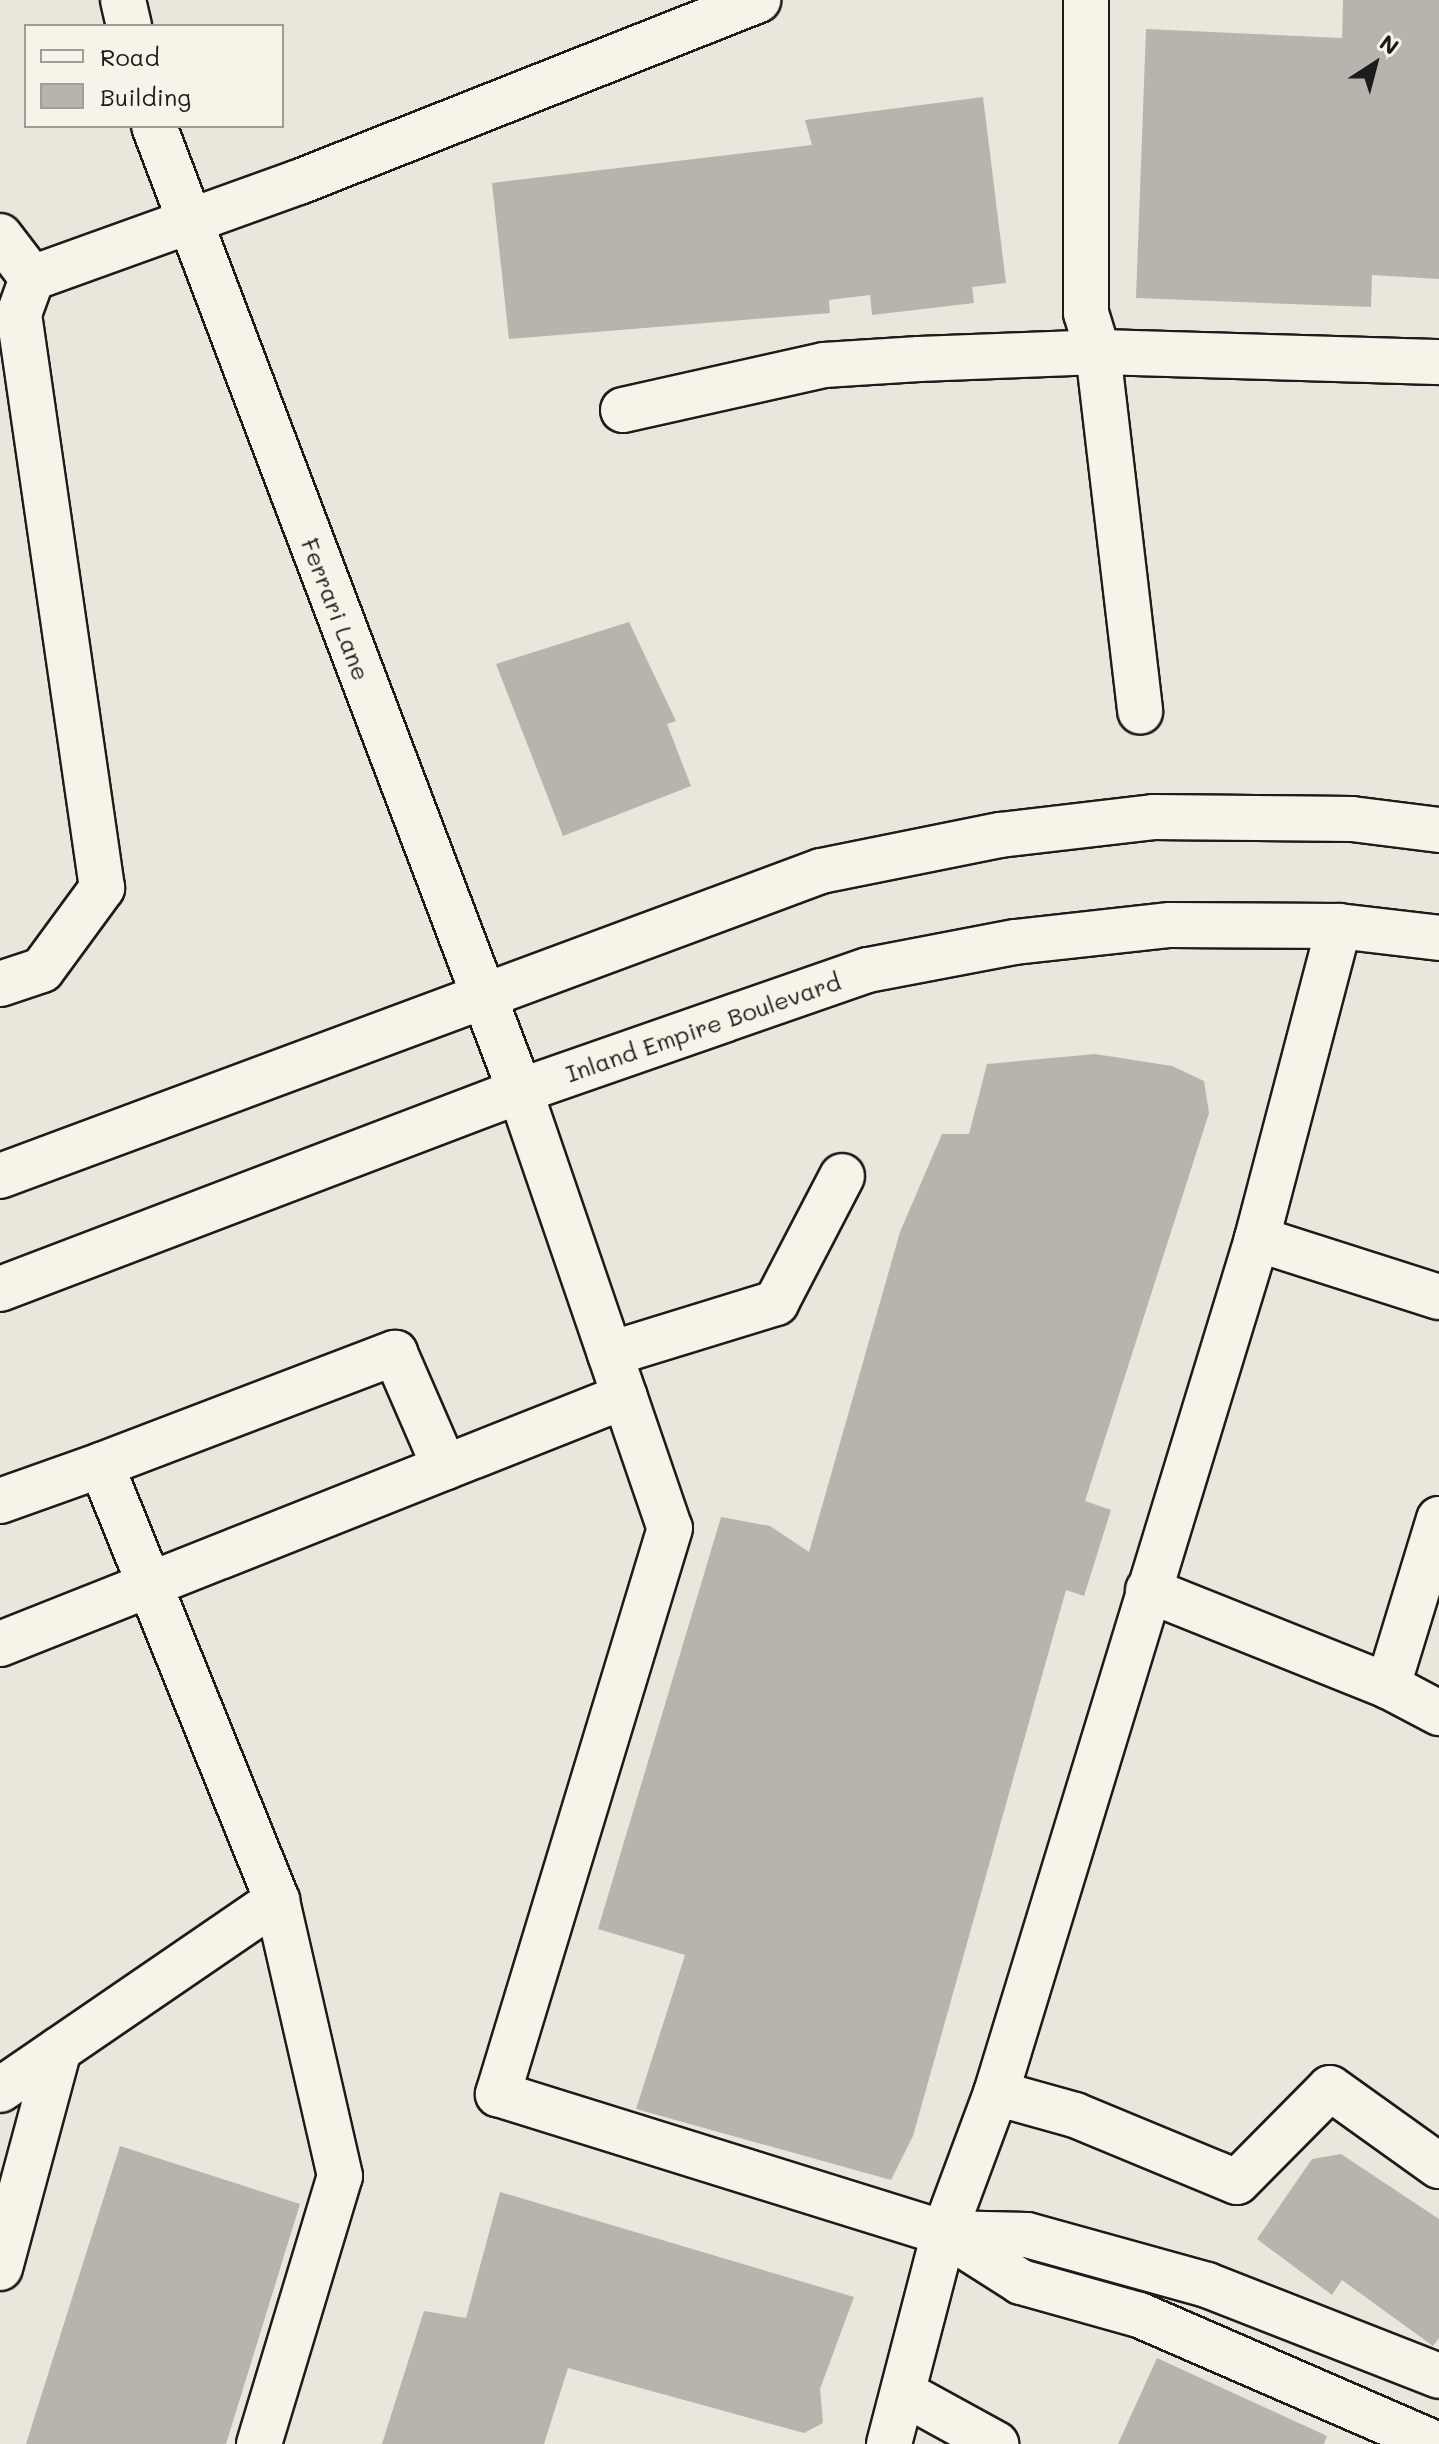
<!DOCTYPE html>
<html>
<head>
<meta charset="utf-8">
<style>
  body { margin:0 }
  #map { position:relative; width:1439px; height:2444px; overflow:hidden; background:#eae6dc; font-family:Mali,sans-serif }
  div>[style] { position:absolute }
  .building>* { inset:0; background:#b6b4ac }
  .roads { filter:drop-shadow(2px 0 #1c1c1c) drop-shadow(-2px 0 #1c1c1c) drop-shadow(0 2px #1c1c1c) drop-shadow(0 -2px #1c1c1c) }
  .minor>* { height:44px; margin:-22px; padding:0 22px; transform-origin:22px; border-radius:22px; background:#f7f3e8 }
  .major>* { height:44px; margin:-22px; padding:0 22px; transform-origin:22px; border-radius:22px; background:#f7f3e8 }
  span { translate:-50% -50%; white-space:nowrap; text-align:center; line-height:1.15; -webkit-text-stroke:8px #f7f3e8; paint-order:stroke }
  .street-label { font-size:24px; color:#1c1c1c }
  .legend { position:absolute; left:24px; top:24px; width:260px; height:104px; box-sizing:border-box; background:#f7f3e8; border:2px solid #9f9d96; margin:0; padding:10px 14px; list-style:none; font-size:24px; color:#1c1c1c }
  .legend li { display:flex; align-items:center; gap:16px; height:40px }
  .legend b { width:40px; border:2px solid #9f9d96 }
  .north { position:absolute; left:1335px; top:24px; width:80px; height:80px; -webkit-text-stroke:6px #f7f3e8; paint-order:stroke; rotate:36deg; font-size:22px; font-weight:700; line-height:32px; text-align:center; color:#1c1c1c }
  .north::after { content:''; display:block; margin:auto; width:28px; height:36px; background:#1c1c1c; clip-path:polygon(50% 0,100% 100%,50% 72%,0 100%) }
</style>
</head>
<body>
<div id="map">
  <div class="building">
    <i style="clip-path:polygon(1343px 0,1439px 0,1439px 279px,1372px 275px,1371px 307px,1136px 298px,1146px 29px,1342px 38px)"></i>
    <i style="clip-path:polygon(983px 97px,1006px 283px,972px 287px,974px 303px,872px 315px,870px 295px,829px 300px,830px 313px,509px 339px,492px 183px,812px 145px,805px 120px)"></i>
    <i style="clip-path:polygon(629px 622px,676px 721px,667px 724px,691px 786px,563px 836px,496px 664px)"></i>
    <i style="clip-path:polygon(1095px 1054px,1172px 1066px,1204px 1081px,1209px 1113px,1085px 1501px,1111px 1510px,1084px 1596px,1066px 1590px,913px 2136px,891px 2180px,636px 2109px,685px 1955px,598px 1929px,721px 1517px,770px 1526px,809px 1552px,900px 1232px,942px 1134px,969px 1134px,987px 1064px)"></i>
    <i style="clip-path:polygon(120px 2146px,300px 2204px,226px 2444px,26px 2444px)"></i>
    <i style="clip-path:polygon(1341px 2154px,1439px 2219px,1439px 2338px,1433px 2346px,1342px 2280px,1332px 2295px,1257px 2239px,1312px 2159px)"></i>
    <i style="clip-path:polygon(500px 2192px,854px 2297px,820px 2389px,823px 2423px,804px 2433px,568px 2368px,544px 2444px,382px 2444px,424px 2311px,466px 2318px)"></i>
    <i style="clip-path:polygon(1157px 2358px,1327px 2436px,1324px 2444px,1118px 2444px)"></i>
  </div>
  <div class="roads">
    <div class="minor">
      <i style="left:123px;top:0;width:27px;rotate:77deg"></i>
      <i style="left:1086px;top:0;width:313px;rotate:90deg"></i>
      <i style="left:1086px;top:313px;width:41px;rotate:72.9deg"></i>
      <i style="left:1098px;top:352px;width:362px;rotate:83.3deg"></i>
      <i style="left:154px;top:126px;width:1032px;rotate:69.23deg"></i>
      <i style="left:520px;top:1091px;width:462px;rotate:71.1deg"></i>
      <i style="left:670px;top:1528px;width:592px;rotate:106.9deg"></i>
      <i style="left:498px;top:2094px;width:467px;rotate:17.3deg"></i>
      <i style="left:0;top:236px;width:53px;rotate:52.7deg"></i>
      <i style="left:623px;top:410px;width:206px;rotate:-12.6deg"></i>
      <i style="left:824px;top:365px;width:95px;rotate:-3.6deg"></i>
      <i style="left:919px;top:359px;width:179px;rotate:-2.2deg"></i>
      <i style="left:1098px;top:352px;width:341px;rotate:1.7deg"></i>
      <i style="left:1339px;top:926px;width:324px;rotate:104.7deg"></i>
      <i style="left:1257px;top:1239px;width:893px;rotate:106.99deg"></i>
      <i style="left:996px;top:2093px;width:82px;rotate:15.6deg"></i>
      <i style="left:1075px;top:2115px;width:175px;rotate:22.5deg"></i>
      <i style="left:1237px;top:2182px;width:132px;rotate:-45.3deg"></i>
      <i style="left:1330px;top:2088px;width:134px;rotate:35.6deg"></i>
      <i style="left:0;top:984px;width:44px;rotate:-18.4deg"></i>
      <i style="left:42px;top:970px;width:102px;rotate:-53.8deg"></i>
      <i style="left:102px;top:888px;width:580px;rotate:-98.23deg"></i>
      <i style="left:19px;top:314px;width:38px;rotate:-70deg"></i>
      <i style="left:32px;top:278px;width:284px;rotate:-19.8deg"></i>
      <i style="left:299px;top:182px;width:494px;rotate:-21.6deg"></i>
      <i style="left:1257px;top:1239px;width:191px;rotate:17.7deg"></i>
      <i style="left:610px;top:1354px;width:174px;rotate:-17.1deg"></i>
      <i style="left:776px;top:1303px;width:143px;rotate:-62.5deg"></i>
      <i style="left:0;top:1501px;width:107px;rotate:-19.6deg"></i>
      <i style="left:1439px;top:1519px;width:175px;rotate:107deg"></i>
      <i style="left:1388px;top:1686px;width:58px;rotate:27.9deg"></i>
      <i style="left:1148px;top:1590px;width:258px;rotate:21.8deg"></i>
      <i style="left:0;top:1644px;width:672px;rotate:-21.64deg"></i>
      <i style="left:0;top:2090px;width:336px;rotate:-34.4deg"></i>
      <i style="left:277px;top:1900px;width:469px;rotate:-112deg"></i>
      <i style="left:101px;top:1465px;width:315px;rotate:-20.9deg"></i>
      <i style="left:395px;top:1353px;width:125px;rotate:66.5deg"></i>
      <i style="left:0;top:2268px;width:226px;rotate:-74.9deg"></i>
      <i style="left:907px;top:2395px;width:102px;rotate:28.8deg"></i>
      <i style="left:259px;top:2444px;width:280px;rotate:-73.2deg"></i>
      <i style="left:340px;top:2176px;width:283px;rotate:-102.9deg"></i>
      <i style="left:889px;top:2444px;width:218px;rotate:-75.4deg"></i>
      <i style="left:944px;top:2233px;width:149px;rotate:-69.6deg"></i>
      <i style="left:1436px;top:2444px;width:324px;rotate:-156.5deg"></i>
      <i style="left:1139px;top:2315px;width:123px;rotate:-164.4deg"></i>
      <i style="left:1021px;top:2282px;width:91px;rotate:-147.5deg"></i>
      <i style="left:944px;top:2233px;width:83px;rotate:1.4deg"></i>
      <i style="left:1027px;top:2235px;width:187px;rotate:15.5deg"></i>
      <i style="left:1207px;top:2285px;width:249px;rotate:21.4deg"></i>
    </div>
    <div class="major">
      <i style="left:0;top:1176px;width:876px;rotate:-20.38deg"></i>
      <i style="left:821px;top:871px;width:183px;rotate:-11.4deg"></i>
      <i style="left:1000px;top:835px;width:154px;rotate:-6.7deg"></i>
      <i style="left:1153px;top:817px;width:199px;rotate:0.6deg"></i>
      <i style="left:1352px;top:819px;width:88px;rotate:7.2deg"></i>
      <i style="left:0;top:1289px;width:556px;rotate:-20.85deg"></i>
      <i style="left:520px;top:1091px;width:368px;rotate:-19.2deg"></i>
      <i style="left:868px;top:970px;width:150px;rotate:-10.8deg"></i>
      <i style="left:1015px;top:942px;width:156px;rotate:-6.3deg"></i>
      <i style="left:1170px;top:925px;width:169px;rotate:0.3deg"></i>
      <i style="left:1339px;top:926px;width:101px;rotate:6.8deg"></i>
    </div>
  </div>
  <div class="street-label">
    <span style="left:336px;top:609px;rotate:69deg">Ferrari Lane</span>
    <span style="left:703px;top:1027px;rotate:-19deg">Inland Empire Boulevard</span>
  </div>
  <ul class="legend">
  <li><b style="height:10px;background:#f7f3e8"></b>Road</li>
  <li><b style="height:22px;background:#b6b4ac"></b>Building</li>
  </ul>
  <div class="north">N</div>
</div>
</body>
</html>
